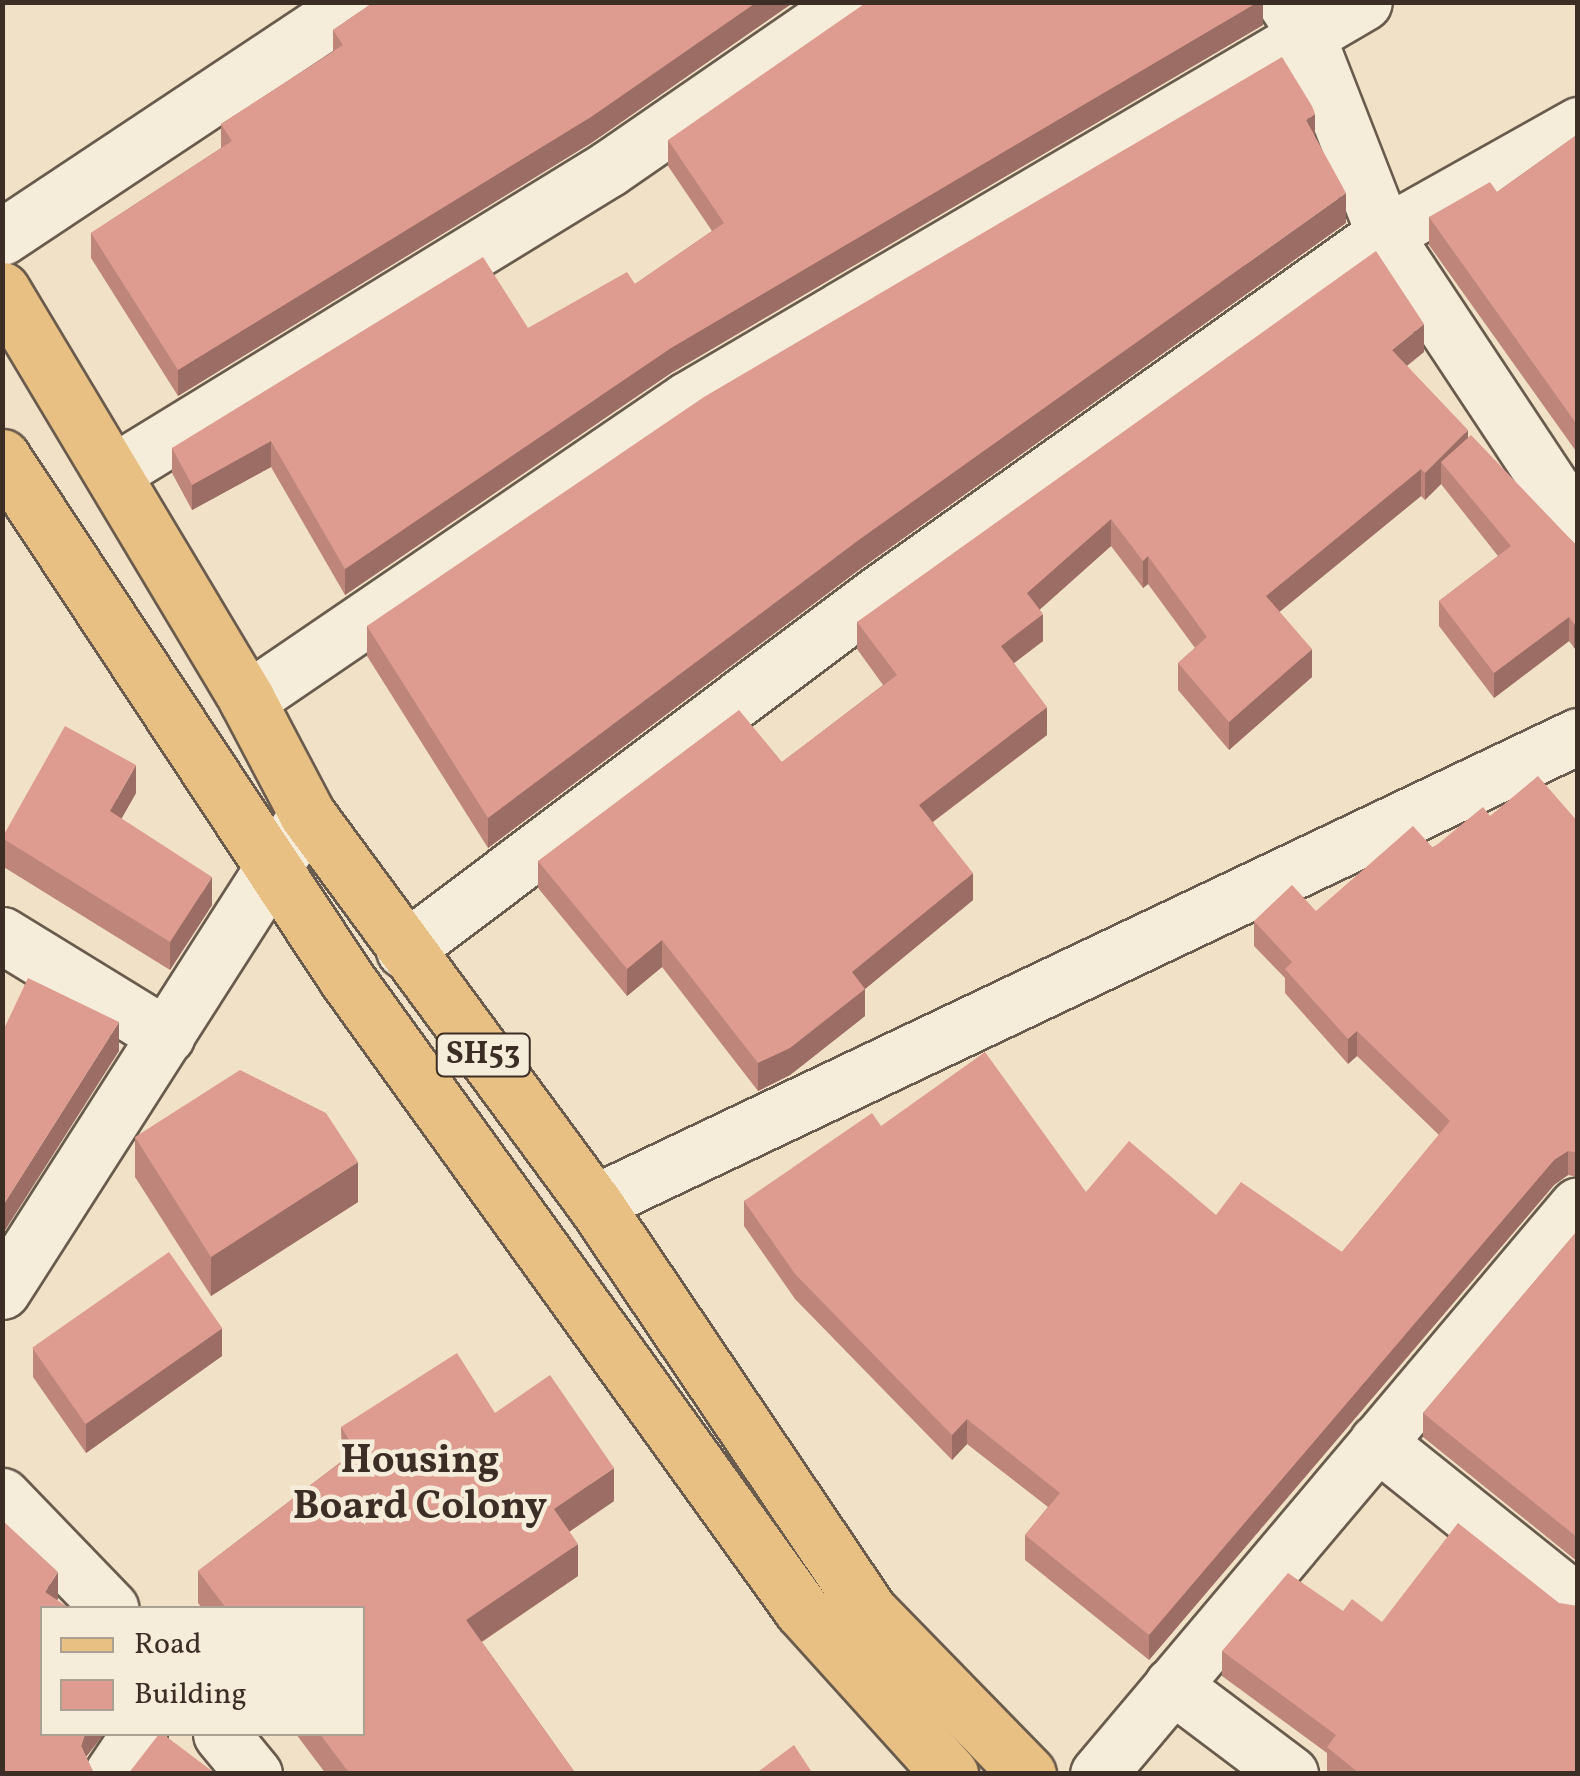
<!DOCTYPE html>
<html>
<head>
<meta charset="utf-8">
<style>
  body { margin:0 }
  #map { position:relative; width:1580px; height:1776px; overflow:hidden; background:#f1e1c6; font-family:Vollkorn,serif }
  div>[style] { position:absolute }
  .roads { filter:drop-shadow(2px 0 #695b4d) drop-shadow(-2px 0 #695b4d) drop-shadow(0 2px #695b4d) drop-shadow(0 -2px #695b4d) }
  .street>* { height:55px; margin:-27.5px; padding:0 27.5px; transform-origin:27.5px; border-radius:27.5px; background:#f6ecda }
  .primary>* { height:55px; margin:-27.5px; padding:0 27.5px; transform-origin:27.5px; border-radius:27.5px; background:#e8c083 }
  .wall>* { inset:0; background:#be867b }
  .shaded-wall>* { inset:0; background:#9b6d64; transform-origin:0 0 }
  .building>* { inset:0; background:#dd9c8f; transform-origin:0 0 }
  span { translate:-50% -50%; white-space:nowrap; text-align:center; line-height:1.15; -webkit-text-stroke:9px #f6ecda; paint-order:stroke }
  .shield-label span { padding:2px 8px; background:#f6ecda; border:2px solid; border-radius:8px; -webkit-text-stroke-width:0 }
  .shield-label { font-size:32px; color:#3c2e25; font-weight:700 }
  .quarter-label { font-size:40px; color:#3c2e25; font-weight:700 }
  .frame { position:absolute; inset:0; border:5px solid #3c2e25; pointer-events:none }
  .legend { position:absolute; left:40px; top:1606px; width:325px; height:130px; box-sizing:border-box; background:#f6ecda; border:2px solid #aca092; margin:0; padding:12px 18px; list-style:none; font-size:30px; color:#3c2e25 }
  .legend li { display:flex; align-items:center; gap:20px; height:50px }
  .legend b { width:50px; border:2px solid #aca092 }
</style>
</head>
<body>
<div id="map">
  <div class="roads">
    <div class="street">
      <i style="left:1285px;top:2px;width:40px;rotate:57.1deg"></i>
      <i style="left:1307px;top:36px;width:212px;rotate:68.7deg"></i>
      <i style="left:1384px;top:234px;width:351px;rotate:56.5deg"></i>
      <i style="left:2px;top:237px;width:425px;rotate:-33.6deg"></i>
      <i style="left:114px;top:472px;width:580px;rotate:-31.52deg"></i>
      <i style="left:608px;top:169px;width:294px;rotate:-34.6deg"></i>
      <i style="left:247px;top:700px;width:533px;rotate:-34.29deg"></i>
      <i style="left:687px;top:400px;width:785px;rotate:-30.45deg"></i>
      <i style="left:2px;top:935px;width:193px;rotate:31.5deg"></i>
      <i style="left:404px;top:950px;width:593px;rotate:-36.91deg"></i>
      <i style="left:878px;top:594px;width:621px;rotate:-35.43deg"></i>
      <i style="left:1384px;top:234px;width:223px;rotate:-29.3deg"></i>
      <i style="left:594px;top:1203px;width:1089px;rotate:-25.39deg"></i>
      <i style="left:2px;top:1291px;width:566px;rotate:-57.4deg"></i>
      <i style="left:1377px;top:1442px;width:258px;rotate:38.7deg"></i>
      <i style="left:2px;top:1496px;width:156px;rotate:46deg"></i>
      <i style="left:1172px;top:1685px;width:148px;rotate:37deg"></i>
      <i style="left:221px;top:1734px;width:52px;rotate:50.5deg"></i>
      <i style="left:112px;top:1774px;width:48px;rotate:-56deg"></i>
      <i style="left:1098px;top:1774px;width:744px;rotate:-49.85deg"></i>
    </div>
    <div class="primary">
      <i style="left:2px;top:290px;width:478px;rotate:59.1deg"></i>
      <i style="left:247px;top:700px;width:129px;rotate:62.2deg"></i>
      <i style="left:307px;top:814px;width:483px;rotate:53.6deg"></i>
      <i style="left:594px;top:1203px;width:493px;rotate:56deg"></i>
      <i style="left:870px;top:1612px;width:226px;rotate:45.7deg"></i>
      <i style="left:2px;top:457px;width:624px;rotate:56.56deg"></i>
      <i style="left:346px;top:978px;width:779px;rotate:54.19deg"></i>
      <i style="left:802px;top:1610px;width:221px;rotate:47.9deg"></i>
    </div>
  </div>
  <div class="wall">
    <i style="clip-path:polygon(374px 2px,794px 2px,591px 143px,178px 396px,91px 258px,91px 233px,221px 148px,221px 124px,333px 52px,333px 30px)"></i>
    <i style="clip-path:polygon(1263px 2px,1263px 25px,671px 373px,345px 595px,271px 467px,192px 510px,172px 473px,172px 448px,528px 328px,635px 284px,712px 231px,668px 166px,668px 140px)"></i>
    <i style="clip-path:polygon(1578px 134px,1578px 454px,1429px 245px,1429px 217px,1497px 192px)"></i>
    <i style="clip-path:polygon(1346px 223px,860px 569px,488px 848px,367px 656px,367px 626px)"></i>
    <i style="clip-path:polygon(1424px 352px,1407px 366px,1468px 437px,1578px 547px,1575px 649px,1569px 641px,1494px 698px,1439px 626px,1439px 601px,1498px 556px,1441px 484px,1425px 500px,1421px 496px,1279px 612px,1312px 677px,1229px 750px,1178px 690px,1178px 663px,1195px 648px,1148px 584px,1143px 588px,1111px 546px,1040px 609px,1043px 641px,1014px 663px,1047px 735px,933px 822px,973px 900px,865px 989px,865px 1016px,790px 1075px,758px 1091px,662px 967px,627px 996px,538px 888px,538px 861px,782px 762px,883px 685px,857px 649px,857px 622px)"></i>
    <i style="clip-path:polygon(136px 793px,121px 819px,212px 905px,170px 970px,2px 866px,2px 837px)"></i>
    <i style="clip-path:polygon(1490px 816px,1578px 822px,1578px 1177px,1568px 1175px,1554px 1185px,1149px 1660px,1025px 1560px,1025px 1535px,1048px 1507px,967px 1444px,952px 1460px,795px 1299px,744px 1226px,744px 1201px,881px 1126px,1086px 1192px,1216px 1215px,1342px 1252px,1439px 1135px,1357px 1056px,1348px 1064px,1285px 993px,1285px 978px,1254px 946px,1254px 921px,1316px 911px)"></i>
    <i style="clip-path:polygon(135px 1137px,358px 1202px,211px 1296px,135px 1177px)"></i>
    <i style="clip-path:polygon(1578px 1230px,1578px 1562px,1423px 1437px,1423px 1413px)"></i>
    <i style="clip-path:polygon(33px 1349px,222px 1356px,86px 1453px,33px 1377px)"></i>
    <i style="clip-path:polygon(495px 1413px,614px 1501px,569px 1532px,578px 1576px,482px 1642px,576px 1774px,326px 1774px,296px 1734px,362px 1734px,362px 1608px,202px 1608px,198px 1603px,198px 1571px,342px 1461px,341px 1427px)"></i>
    <i style="clip-path:polygon(1559px 1603px,1578px 1774px,1330px 1774px,1327px 1771px,1327px 1753px,1222px 1676px,1222px 1651px,1343px 1611px,1382px 1622px)"></i>
  </div>
  <div class="shaded-wall">
    <i style="clip-path:polygon(757px 2px,794px 2px,591px 143px,178px 396px,178px 370px)"></i>
    <i style="clip-path:polygon(1258px 2px,1263px 2px,1263px 25px,671px 373px,345px 595px,345px 569px,671px 348px)"></i>
    <i style="clip-path:polygon(1315px 114px,1315px 144px,1306px 120px)"></i>
    <i style="clip-path:polygon(1346px 193px,1346px 223px,860px 569px,488px 848px,488px 818px,860px 539px)"></i>
    <i style="clip-path:polygon(1424px 324px,1424px 352px,1392px 377px,1392px 350px)"></i>
    <i style="clip-path:polygon(1468px 430px,1468px 457px,1441px 462px,1441px 484px,1425px 500px,1425px 473px)"></i>
    <i style="clip-path:polygon(271px 441px,271px 467px,192px 510px,192px 485px)"></i>
    <i style="clip-path:polygon(1421px 469px,1421px 496px,1266px 623px,1266px 596px)"></i>
    <i style="clip-path:polygon(1111px 519px,1111px 546px,1027px 621px,1027px 593px)"></i>
    <i style="clip-path:polygon(1148px 556px,1148px 584px,1143px 588px,1143px 561px)"></i>
    <i style="clip-path:polygon(1043px 614px,1043px 641px,1001px 673px,1001px 646px)"></i>
    <i style="clip-path:polygon(1569px 617px,1569px 641px,1494px 698px,1494px 673px)"></i>
    <i style="left:1578px;top:623px;width:25px;height:4px;rotate:90deg"></i>
    <i style="clip-path:polygon(1312px 649px,1312px 677px,1229px 750px,1229px 722px)"></i>
    <i style="clip-path:polygon(1047px 707px,1047px 735px,919px 832px,919px 805px)"></i>
    <i style="clip-path:polygon(136px 765px,136px 793px,110px 839px,110px 811px)"></i>
    <i style="clip-path:polygon(973px 873px,973px 900px,865px 989px,865px 1016px,790px 1075px,758px 1091px,758px 1063px,852px 972px)"></i>
    <i style="clip-path:polygon(212px 877px,212px 905px,170px 970px,170px 942px)"></i>
    <i style="clip-path:polygon(662px 940px,662px 967px,627px 996px,627px 969px)"></i>
    <i style="clip-path:polygon(119px 1022px,119px 1051px,2px 1235px,2px 1207px)"></i>
    <i style="clip-path:polygon(1357px 1031px,1357px 1056px,1348px 1064px,1348px 1039px)"></i>
    <i style="clip-path:polygon(1568px 1151px,1568px 1175px,1554px 1185px,1149px 1660px,1149px 1635px,1554px 1160px)"></i>
    <i style="clip-path:polygon(358px 1162px,358px 1202px,211px 1296px,211px 1257px)"></i>
    <i style="clip-path:polygon(222px 1328px,222px 1356px,86px 1453px,86px 1424px)"></i>
    <i style="clip-path:polygon(967px 1419px,967px 1444px,952px 1460px,952px 1435px)"></i>
    <i style="clip-path:polygon(614px 1468px,614px 1501px,554px 1542px,554px 1509px)"></i>
    <i style="clip-path:polygon(578px 1544px,578px 1576px,466px 1652px,466px 1620px)"></i>
    <i style="clip-path:polygon(58px 1572px,58px 1599px,51px 1608px,45px 1592px)"></i>
    <i style="clip-path:polygon(85px 1734px,104px 1734px,86px 1757px,81px 1746px)"></i>
  </div>
  <div class="building">
    <i style="clip-path:polygon(374px 2px,757px 2px,591px 117px,178px 370px,91px 233px,232px 141px,221px 124px,343px 45px,333px 30px)"></i>
    <i style="clip-path:polygon(867px 2px,1258px 2px,671px 348px,345px 569px,271px 441px,192px 485px,172px 448px,483px 257px,528px 328px,627px 272px,635px 284px,724px 223px,668px 140px)"></i>
    <i style="clip-path:polygon(1282px 57px,1312px 106px,1315px 114px,1306px 120px,1346px 193px,860px 539px,488px 818px,367px 626px,704px 397px)"></i>
    <i style="clip-path:polygon(1578px 134px,1578px 426px,1429px 217px,1490px 182px,1497px 192px)"></i>
    <i style="clip-path:polygon(1376px 251px,1424px 324px,1392px 350px,1468px 430px,1425px 473px,1421px 469px,1266px 596px,1312px 649px,1229px 722px,1178px 663px,1207px 637px,1148px 556px,1143px 561px,1111px 519px,1027px 593px,1043px 614px,1001px 646px,1047px 707px,919px 805px,973px 873px,852px 972px,865px 989px,790px 1048px,758px 1063px,662px 940px,627px 969px,538px 861px,739px 710px,782px 762px,897px 675px,857px 622px)"></i>
    <i style="clip-path:polygon(1471px 435px,1578px 547px,1578px 623px,1575px 625px,1569px 617px,1494px 673px,1439px 601px,1511px 546px,1441px 462px)"></i>
    <i style="clip-path:polygon(65px 726px,136px 765px,110px 811px,212px 877px,170px 942px,2px 838px)"></i>
    <i style="clip-path:polygon(1538px 776px,1578px 822px,1578px 1153px,1568px 1151px,1554px 1160px,1149px 1635px,1025px 1535px,1060px 1493px,967px 1419px,952px 1435px,795px 1274px,744px 1201px,872px 1113px,881px 1126px,985px 1052px,1086px 1192px,1129px 1141px,1216px 1215px,1241px 1182px,1342px 1252px,1450px 1121px,1357px 1031px,1348px 1039px,1285px 969px,1292px 962px,1254px 921px,1292px 885px,1316px 911px,1413px 826px,1433px 848px,1483px 807px,1490px 816px)"></i>
    <i style="clip-path:polygon(28px 978px,119px 1022px,2px 1207px,2px 1033px)"></i>
    <i style="clip-path:polygon(240px 1070px,326px 1113px,358px 1162px,211px 1257px,135px 1137px)"></i>
    <i style="clip-path:polygon(1578px 1230px,1578px 1538px,1423px 1413px)"></i>
    <i style="left:169px;top:1252px;width:93px;height:167px;rotate:55deg"></i>
    <i style="clip-path:polygon(457px 1353px,495px 1413px,550px 1375px,614px 1468px,554px 1509px,578px 1544px,466px 1620px,576px 1774px,350px 1774px,320px 1734px,362px 1734px,362px 1608px,226px 1608px,198px 1571px,356px 1451px,341px 1427px)"></i>
    <i style="clip-path:polygon(2px 1520px,58px 1572px,45px 1592px,69px 1608px,42px 1608px,42px 1734px,85px 1734px,81px 1746px,94px 1773px,101px 1774px,2px 1774px)"></i>
    <i style="clip-path:polygon(1458px 1523px,1559px 1603px,1578px 1606px,1578px 1774px,1360px 1774px,1327px 1747px,1336px 1735px,1222px 1651px,1288px 1573px,1343px 1611px,1352px 1599px,1382px 1622px)"></i>
    <i style="clip-path:polygon(159px 1734px,163px 1734px,216px 1774px,128px 1774px)"></i>
    <i style="clip-path:polygon(794px 1745px,813px 1774px,755px 1774px)"></i>
  </div>
  <div class="shield-label">
    <span style="left:483px;top:1055px">SH53</span>
  </div>
  <div class="quarter-label">
    <span style="left:420px;top:1485px">Housing<br>Board Colony</span>
  </div>
  <div class="frame"></div>
  <ul class="legend">
  <li><b style="height:12px;background:#e8c083"></b>Road</li>
  <li><b style="height:28px;background:#dd9c8f"></b>Building</li>
  </ul>
</div>
</body>
</html>
